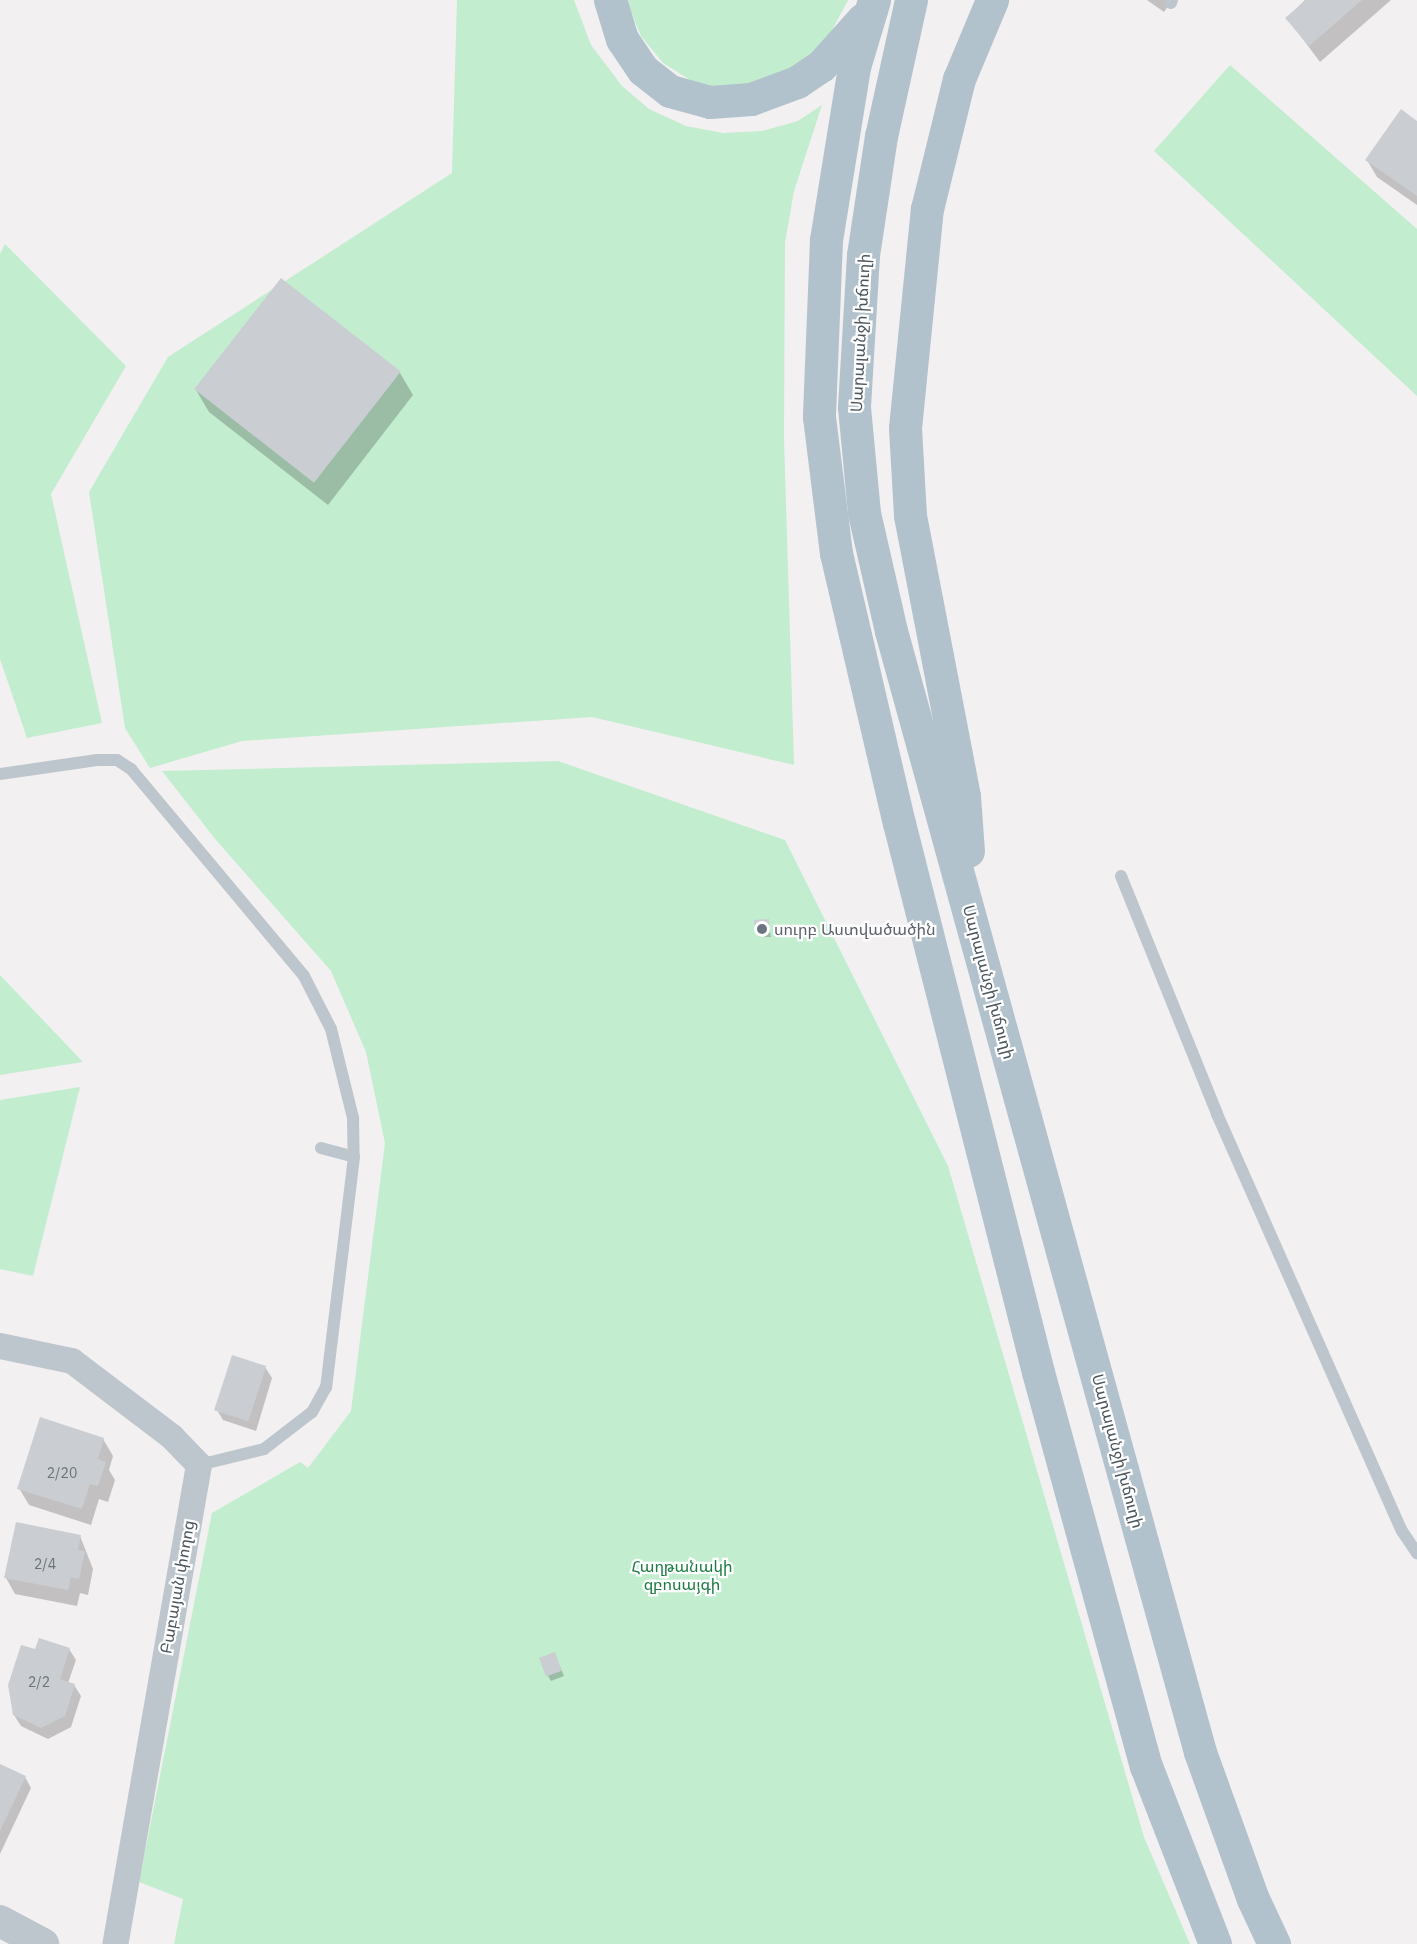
<!DOCTYPE html>
<html>
<head>
<meta charset="utf-8">
<style>
  body { margin:0 }
  #map { position:relative; width:1417px; height:1944px; overflow:hidden; background:#f3f0f1; font-family:"IBM Plex Sans","Noto Sans Armenian",sans-serif }
  div>[style] { position:absolute }
  .green>* { inset:0; background:#c2edcf }
  .shadow>* { inset:0; background:#0003 }
  .building>* { inset:0; background:#caced2; transform-origin:0 0 }
  .service>* { height:12px; margin:-6px; padding:0 6px; transform-origin:6px; border-radius:6px; background:#bdc6cc }
  .minor>* { height:26px; margin:-13px; padding:0 13px; transform-origin:13px; border-radius:13px; background:#bdc6cc }
  .tertiary>* { height:32px; margin:-16px; padding:0 16px; transform-origin:16px; border-radius:16px; background:#bdc6cc }
  .primary>* { height:33px; margin:-16.5px; padding:0 16.5px; transform-origin:16.5px; border-radius:16.5px; background:#b2c2cd }
  .dots>* { width:16px; height:16px; translate:-50% -50%; box-sizing:border-box; border:3px solid #fff; border-radius:50% }
  span { translate:-50% -50%; white-space:nowrap; text-align:center; line-height:1.15; -webkit-text-stroke:4.5px #fff; paint-order:stroke }
  .number-label { font-size:14px; color:#69737a }
  .number-label span { -webkit-text-stroke-width:0 }
  .street-label { font-size:16px; color:#49555d }
  .worship-label { font-size:16px; color:#5b616d }
  .left { translate:0 -50%; text-align:left }
  .park-label { font-size:16px; color:#1c7c44 }
</style>
</head>
<body>
<div id="map">
  <div class="green">
    <i style="clip-path:polygon(457px 0,574px 0,591px 45px,622px 86px,649px 109px,686px 126px,723px 133px,762px 131px,798px 121px,822px 105px,794px 191px,785px 243px,784px 438px,794px 765px,592px 717px,242px 741px,150px 768px,125px 728px,89px 492px,168px 357px,452px 173px)"></i>
    <i style="clip-path:polygon(626px 0,848px 0,828px 38px,791px 74px,725px 89px,692px 81px,663px 63px,641px 36px)"></i>
    <i style="clip-path:polygon(1230px 65px,1417px 229px,1417px 396px,1154px 151px)"></i>
    <i style="clip-path:polygon(5px 244px,126px 366px,51px 494px,102px 723px,27px 738px,0 659px,0 254px)"></i>
    <i style="clip-path:polygon(558px 761px,785px 840px,948px 1166px,1144px 1837px,1190px 1944px,174px 1944px,183px 1899px,139px 1882px,212px 1513px,300px 1462px,308px 1468px,351px 1411px,385px 1143px,366px 1052px,331px 971px,216px 840px,162px 771px)"></i>
    <i style="clip-path:polygon(0 975px,83px 1062px,0 1075px)"></i>
    <i style="clip-path:polygon(80px 1087px,33px 1276px,0 1269px,0 1100px)"></i>
  </div>
  <div class="shadow">
    <i style="clip-path:polygon(1147px 0,1172px 0,1164px 12px)"></i>
    <i style="clip-path:polygon(1305px 0,1391px 0,1320px 62px,1287px 18px)"></i>
    <i style="clip-path:polygon(1417px 123px,1417px 205px,1377px 177px,1367px 160px)"></i>
    <i style="clip-path:polygon(400px 373px,413px 395px,328px 505px,209px 412px,196px 390px)"></i>
    <i style="clip-path:polygon(768px 921px,771px 937px,759px 937px,756px 932px)"></i>
    <i style="clip-path:polygon(265px 1367px,272px 1378px,256px 1431px,223px 1420px,217px 1410px)"></i>
    <i style="clip-path:polygon(103px 1439px,113px 1456px,109px 1470px,115px 1480px,108px 1502px,99px 1499px,91px 1525px,29px 1505px,19px 1488px)"></i>
    <i style="clip-path:polygon(80px 1536px,93px 1569px,88px 1595px,80px 1593px,77px 1606px,15px 1594px,6px 1578px)"></i>
    <i style="clip-path:polygon(69px 1649px,76px 1660px,68px 1683px,74px 1685px,81px 1696px,71px 1727px,48px 1739px,21px 1726px,14px 1715px,36px 1651px)"></i>
    <i style="clip-path:polygon(557px 1659px,564px 1676px,551px 1681px,548px 1676px)"></i>
    <i style="clip-path:polygon(0 1765px,25px 1777px,31px 1788px,0 1854px)"></i>
  </div>
  <div class="building">
    <i style="clip-path:polygon(1306px 0,1362px 0,1309px 46px,1285px 18px)"></i>
    <i style="clip-path:polygon(1401px 109px,1417px 121px,1417px 196px,1365px 160px)"></i>
    <i style="left:281px;top:278px;width:152px;height:141px;rotate:38deg"></i>
    <i style="left:769px;top:919px;width:13px;height:15px;rotate:86deg"></i>
    <i style="left:232px;top:1355px;width:36px;height:58px;rotate:18deg"></i>
    <i style="clip-path:polygon(40px 1417px,104px 1438px,98px 1459px,106px 1462px,98px 1486px,90px 1484px,82px 1509px,17px 1489px)"></i>
    <i style="clip-path:polygon(16px 1522px,81px 1535px,78px 1550px,85px 1551px,79px 1579px,71px 1577px,68px 1590px,4px 1578px)"></i>
    <i style="clip-path:polygon(39px 1638px,70px 1648px,60px 1679px,75px 1684px,65px 1716px,41px 1728px,13px 1715px,8px 1685px,21px 1645px,35px 1649px)"></i>
    <i style="left:555px;top:1652px;width:20px;height:17px;rotate:70deg"></i>
    <i style="clip-path:polygon(0 1764px,26px 1776px,0 1831px)"></i>
  </div>
  <div class="service">
    <i style="left:1171px;top:3px;width:3px;rotate:-72deg"></i>
    <i style="left:0;top:774px;width:98px;rotate:-8.2deg"></i>
    <i style="left:97px;top:760px;width:20px"></i>
    <i style="left:117px;top:760px;width:17px;rotate:33deg"></i>
    <i style="left:131px;top:769px;width:270px;rotate:50.1deg"></i>
    <i style="left:304px;top:976px;width:59px;rotate:63deg"></i>
    <i style="left:331px;top:1029px;width:92px;rotate:76.1deg"></i>
    <i style="left:353px;top:1118px;width:39px;rotate:89deg"></i>
    <i style="left:354px;top:1157px;width:232px;rotate:96.9deg"></i>
    <i style="left:326px;top:1387px;width:29px;rotate:119deg"></i>
    <i style="left:312px;top:1412px;width:61px;rotate:142.4deg"></i>
    <i style="left:264px;top:1449px;width:67px;rotate:166.2deg"></i>
    <i style="left:1121px;top:876px;width:257px;rotate:68deg"></i>
    <i style="left:1217px;top:1114px;width:456px;rotate:66.1deg"></i>
    <i style="left:1402px;top:1531px;width:27px;rotate:56deg"></i>
    <i style="left:321px;top:1148px;width:34px;rotate:15deg"></i>
  </div>
  <div class="minor">
    <i style="left:0;top:1346px;width:74px;rotate:11.8deg"></i>
    <i style="left:72px;top:1361px;width:126px;rotate:37.2deg"></i>
    <i style="left:172px;top:1437px;width:39px;rotate:46deg"></i>
    <i style="left:199px;top:1465px;width:486px;rotate:99.9deg"></i>
  </div>
  <div class="tertiary">
    <i style="left:0;top:1921px;width:49px;rotate:28.1deg"></i>
  </div>
  <div class="primary">
    <i style="left:610px;top:0;width:41px;rotate:72.9deg"></i>
    <i style="left:622px;top:39px;width:37px;rotate:56deg"></i>
    <i style="left:643px;top:70px;width:34px;rotate:38deg"></i>
    <i style="left:670px;top:91px;width:41px;rotate:15.4deg"></i>
    <i style="left:710px;top:102px;width:41px;rotate:-4.2deg"></i>
    <i style="left:751px;top:99px;width:49px;rotate:-20.3deg"></i>
    <i style="left:797px;top:82px;width:29px;rotate:-34deg"></i>
    <i style="left:821px;top:66px;width:63px;rotate:-48.2deg"></i>
    <i style="left:874px;top:0;width:70px;rotate:106.6deg"></i>
    <i style="left:854px;top:67px;width:175px;rotate:99.2deg"></i>
    <i style="left:826px;top:240px;width:177px;rotate:92.3deg"></i>
    <i style="left:819px;top:417px;width:137px;rotate:82.9deg"></i>
    <i style="left:836px;top:553px;width:277px;rotate:76.9deg"></i>
    <i style="left:899px;top:823px;width:566px;rotate:75.79deg"></i>
    <i style="left:1038px;top:1372px;width:409px;rotate:74.7deg"></i>
    <i style="left:1146px;top:1766px;width:191px;rotate:68.8deg"></i>
    <i style="left:911px;top:0;width:139px;rotate:102.4deg"></i>
    <i style="left:881px;top:136px;width:120px;rotate:98.6deg"></i>
    <i style="left:863px;top:255px;width:152px;rotate:93.4deg"></i>
    <i style="left:854px;top:407px;width:106px;rotate:84.6deg"></i>
    <i style="left:864px;top:513px;width:121px;rotate:77.1deg"></i>
    <i style="left:891px;top:631px;width:1163px;rotate:74.59deg"></i>
    <i style="left:1200px;top:1752px;width:156px;rotate:70.2deg"></i>
    <i style="left:1253px;top:1899px;width:50px;rotate:65deg"></i>
    <i style="left:968px;top:851px;width:55px;rotate:-94.2deg"></i>
    <i style="left:964px;top:796px;width:286px;rotate:-100.9deg"></i>
    <i style="left:910px;top:515px;width:87px;rotate:-93.3deg"></i>
    <i style="left:905px;top:428px;width:220px;rotate:-84.3deg"></i>
    <i style="left:927px;top:209px;width:134px;rotate:-76.2deg"></i>
    <i style="left:959px;top:79px;width:86px;rotate:-67.3deg"></i>
  </div>
  <div class="dots">
    <i style="left:762px;top:929px;background:#6b7280"></i>
  </div>
  <div class="number-label">
    <span style="left:62px;top:1473px">2/20</span>
    <span style="left:45px;top:1564px">2/4</span>
    <span style="left:39px;top:1682px">2/2</span>
  </div>
  <div class="street-label">
    <span style="left:860px;top:333px;rotate:-87deg">Սարալանջի խճուղի</span>
    <span style="left:989px;top:982px;rotate:75deg">Սարալանջի խճուղի</span>
    <span style="left:1118px;top:1451px;rotate:75deg">Սարալանջի խճուղի</span>
    <span style="left:177px;top:1587px;rotate:-80deg">Բաբայան փողոց</span>
  </div>
  <div class="worship-label">
    <span class="left" style="left:774px;top:929px">սուրբ Աստվածածին</span>
  </div>
  <div class="park-label">
    <span style="left:682px;top:1575px">Հաղթանակի<br>զբոսայգի</span>
  </div>
</div>
</body>
</html>
